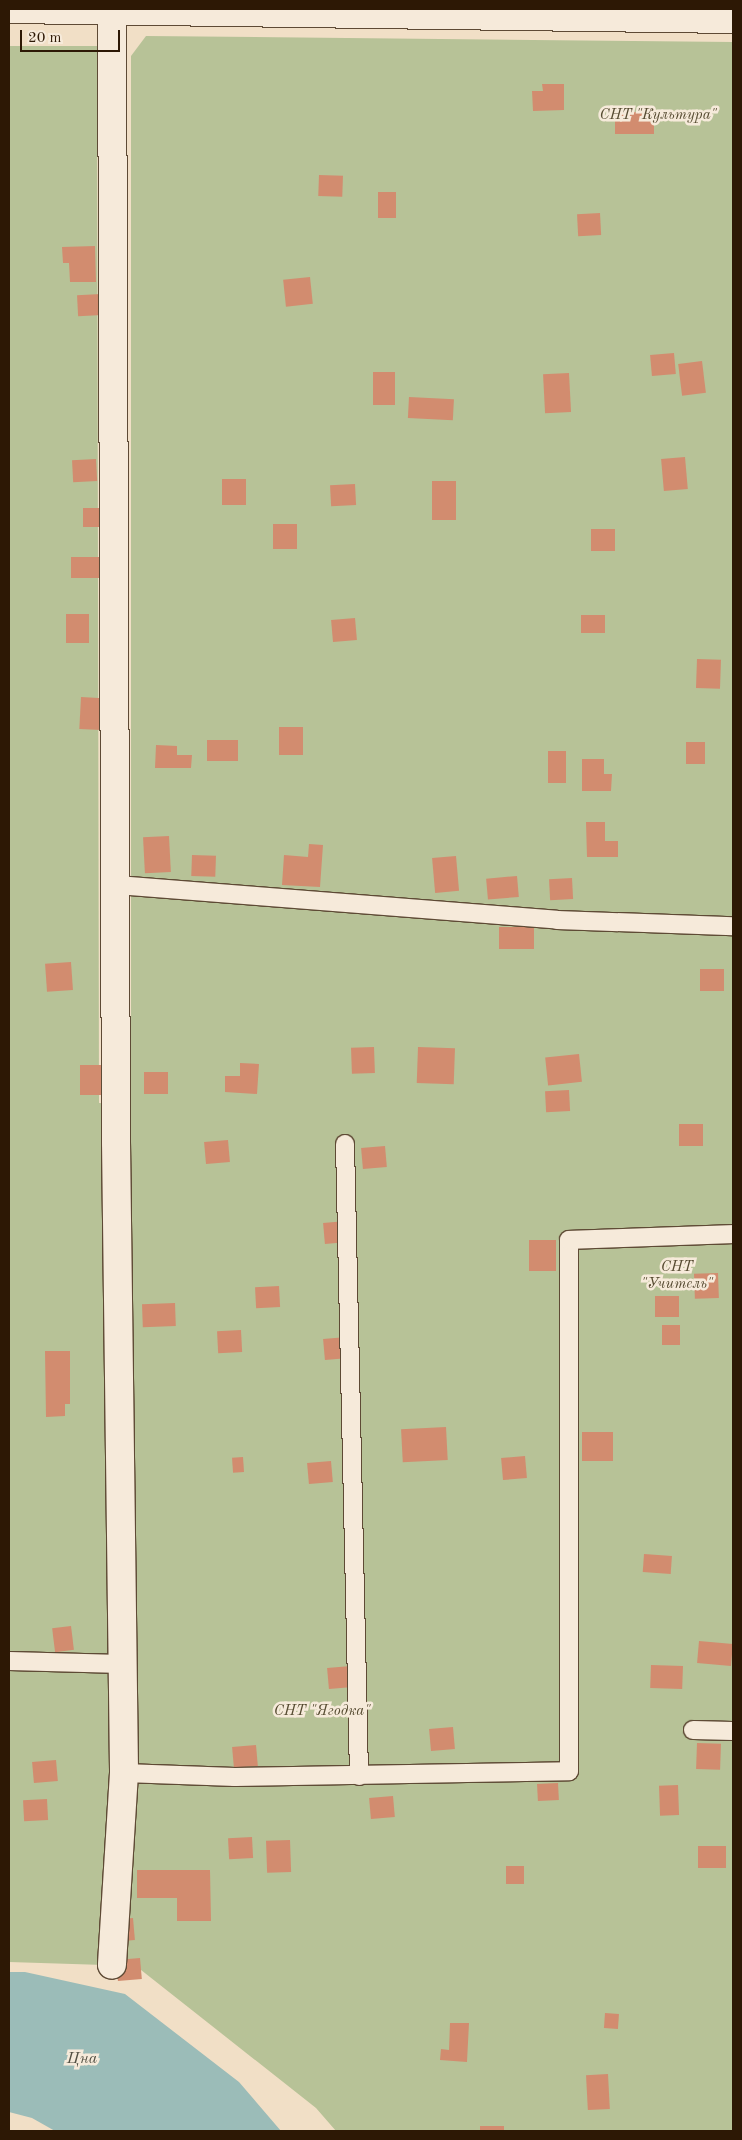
<!DOCTYPE html>
<html>
<head>
<meta charset="utf-8">
<style>
  body { margin:0 }
  #map { position:relative; width:742px; height:2140px; overflow:hidden; background:#f1dfc6; font-family:"Old Standard TT",serif }
  div>[style] { position:absolute }
  .green>* { inset:0; background:#b7c297 }
  .water>* { inset:0; background:#9bbcb8 }
  .building>* { inset:0; background:#d28c6f; transform-origin:0 0 }
  .roads { filter:drop-shadow(1px 0 #5e4a35) drop-shadow(-1px 0 #5e4a35) drop-shadow(0 1px #5e4a35) drop-shadow(0 -1px #5e4a35) }
  .service>* { height:18px; margin:-9px; padding:0 9px; transform-origin:9px; border-radius:9px; background:#f6eada }
  .minor>* { height:28px; margin:-14px; padding:0 14px; transform-origin:14px; border-radius:14px; background:#f6eada }
  span { translate:-50% -50%; white-space:nowrap; text-align:center; line-height:1.15; -webkit-text-stroke:5px #f6eada; paint-order:stroke }
  .park-label { font-size:15px; color:#564b31; font-style:italic }
  .water-label { font-size:16px; color:#545144; font-style:italic }
  .frame { position:absolute; inset:0; border:10px solid #2d1805; pointer-events:none }
  .scale { position:absolute; left:20px; top:30px; width:100px; height:22px; box-sizing:border-box; border:2px solid #2d1805; border-top:0; padding-left:6px; font-size:15px; line-height:18px; white-space:nowrap; color:#2d1805; -webkit-text-stroke:4px #f6eada; paint-order:stroke }
</style>
</head>
<body>
<div id="map">
  <div class="green">
    <i style="clip-path:polygon(146px 36px,733px 42px,733px 2131px,336px 2131px,316px 2108px,136px 1966px,9px 1962px,9px 46px,97px 46px,99px 1103px,131px 1104px,131px 56px)"></i>
  </div>
  <div class="water">
    <i style="clip-path:polygon(9px 1972px,25px 1972px,125px 1994px,239px 2082px,281px 2131px,55px 2131px,32px 2118px,9px 2112px)"></i>
  </div>
  <div class="building">
    <i style="clip-path:polygon(542px 84px,564px 84px,564px 110px,533px 111px,532px 91px,543px 91px)"></i>
    <i style="left:615px;top:112px;width:39px;height:22px"></i>
    <i style="left:319px;top:175px;width:24px;height:21px;rotate:2deg"></i>
    <i style="left:378px;top:192px;width:18px;height:26px"></i>
    <i style="left:600px;top:213px;width:22px;height:23px;rotate:87deg"></i>
    <i style="clip-path:polygon(95px 246px,96px 282px,70px 282px,69px 263px,63px 263px,62px 247px)"></i>
    <i style="left:310px;top:277px;width:27px;height:27px;rotate:84deg"></i>
    <i style="left:101px;top:294px;width:21px;height:24px;rotate:87deg"></i>
    <i style="left:674px;top:353px;width:21px;height:24px;rotate:85deg"></i>
    <i style="left:702px;top:361px;width:32px;height:24px;rotate:83deg"></i>
    <i style="left:373px;top:372px;width:22px;height:33px"></i>
    <i style="left:569px;top:373px;width:39px;height:26px;rotate:87deg"></i>
    <i style="left:409px;top:397px;width:45px;height:21px;rotate:3deg"></i>
    <i style="left:685px;top:457px;width:32px;height:24px;rotate:85deg"></i>
    <i style="left:96px;top:459px;width:22px;height:24px;rotate:87deg"></i>
    <i style="left:222px;top:479px;width:24px;height:26px"></i>
    <i style="left:432px;top:481px;width:24px;height:39px"></i>
    <i style="left:355px;top:484px;width:21px;height:25px;rotate:87deg"></i>
    <i style="left:83px;top:508px;width:20px;height:19px"></i>
    <i style="left:273px;top:524px;width:24px;height:25px"></i>
    <i style="left:591px;top:529px;width:24px;height:22px"></i>
    <i style="left:71px;top:557px;width:30px;height:21px"></i>
    <i style="left:66px;top:614px;width:23px;height:29px"></i>
    <i style="left:581px;top:615px;width:24px;height:18px"></i>
    <i style="left:355px;top:618px;width:22px;height:24px;rotate:85deg"></i>
    <i style="left:697px;top:659px;width:24px;height:29px;rotate:2deg"></i>
    <i style="left:81px;top:697px;width:22px;height:32px;rotate:3deg"></i>
    <i style="left:279px;top:727px;width:24px;height:28px"></i>
    <i style="left:207px;top:740px;width:31px;height:21px"></i>
    <i style="left:686px;top:742px;width:19px;height:22px"></i>
    <i style="clip-path:polygon(156px 745px,177px 746px,177px 755px,192px 755px,191px 768px,155px 768px)"></i>
    <i style="left:548px;top:751px;width:18px;height:32px"></i>
    <i style="clip-path:polygon(582px 759px,604px 759px,604px 774px,612px 774px,611px 791px,582px 791px)"></i>
    <i style="clip-path:polygon(586px 822px,605px 822px,605px 841px,618px 841px,618px 857px,587px 857px)"></i>
    <i style="left:169px;top:836px;width:36px;height:26px;rotate:87deg"></i>
    <i style="clip-path:polygon(309px 844px,323px 845px,320px 887px,282px 885px,284px 855px,308px 857px)"></i>
    <i style="left:192px;top:855px;width:24px;height:21px;rotate:2deg"></i>
    <i style="left:456px;top:856px;width:35px;height:24px;rotate:85deg"></i>
    <i style="left:517px;top:876px;width:21px;height:31px;rotate:85deg"></i>
    <i style="left:572px;top:878px;width:21px;height:23px;rotate:87deg"></i>
    <i style="left:499px;top:927px;width:35px;height:22px"></i>
    <i style="left:71px;top:962px;width:28px;height:26px;rotate:86deg"></i>
    <i style="left:724px;top:969px;width:22px;height:24px;rotate:90deg"></i>
    <i style="left:374px;top:1047px;width:26px;height:23px;rotate:88deg"></i>
    <i style="left:418px;top:1047px;width:37px;height:36px;rotate:2deg"></i>
    <i style="left:579px;top:1054px;width:28px;height:34px;rotate:84deg"></i>
    <i style="clip-path:polygon(240px 1063px,259px 1064px,257px 1094px,225px 1092px,225px 1076px,240px 1076px)"></i>
    <i style="left:80px;top:1065px;width:25px;height:30px"></i>
    <i style="left:144px;top:1072px;width:24px;height:22px"></i>
    <i style="left:569px;top:1090px;width:21px;height:24px;rotate:87deg"></i>
    <i style="left:703px;top:1124px;width:22px;height:24px;rotate:90deg"></i>
    <i style="left:228px;top:1140px;width:22px;height:24px;rotate:85deg"></i>
    <i style="left:385px;top:1146px;width:21px;height:24px;rotate:85deg"></i>
    <i style="left:346px;top:1221px;width:21px;height:23px;rotate:85deg"></i>
    <i style="left:529px;top:1240px;width:27px;height:31px"></i>
    <i style="left:718px;top:1273px;width:25px;height:24px;rotate:88deg"></i>
    <i style="left:279px;top:1286px;width:21px;height:24px;rotate:87deg"></i>
    <i style="left:655px;top:1296px;width:24px;height:21px"></i>
    <i style="left:175px;top:1303px;width:23px;height:33px;rotate:88deg"></i>
    <i style="left:662px;top:1325px;width:18px;height:20px"></i>
    <i style="left:241px;top:1330px;width:22px;height:24px;rotate:87deg"></i>
    <i style="left:347px;top:1337px;width:21px;height:24px;rotate:85deg"></i>
    <i style="clip-path:polygon(45px 1351px,70px 1351px,70px 1404px,65px 1404px,65px 1416px,46px 1417px)"></i>
    <i style="left:446px;top:1427px;width:33px;height:45px;rotate:87deg"></i>
    <i style="left:582px;top:1432px;width:31px;height:29px"></i>
    <i style="left:525px;top:1456px;width:22px;height:24px;rotate:85deg"></i>
    <i style="left:243px;top:1457px;width:15px;height:11px;rotate:86deg"></i>
    <i style="left:331px;top:1461px;width:21px;height:24px;rotate:85deg"></i>
    <i style="left:644px;top:1554px;width:28px;height:18px;rotate:4deg"></i>
    <i style="left:71px;top:1626px;width:24px;height:19px;rotate:83deg"></i>
    <i style="left:699px;top:1641px;width:34px;height:22px;rotate:5deg"></i>
    <i style="left:651px;top:1665px;width:32px;height:23px;rotate:2deg"></i>
    <i style="left:351px;top:1666px;width:21px;height:24px;rotate:85deg"></i>
    <i style="left:453px;top:1727px;width:22px;height:24px;rotate:85deg"></i>
    <i style="left:697px;top:1743px;width:24px;height:26px;rotate:2deg"></i>
    <i style="left:256px;top:1745px;width:21px;height:24px;rotate:85deg"></i>
    <i style="left:56px;top:1760px;width:21px;height:24px;rotate:85deg"></i>
    <i style="left:558px;top:1783px;width:17px;height:21px;rotate:87deg"></i>
    <i style="left:678px;top:1785px;width:30px;height:19px;rotate:88deg"></i>
    <i style="left:393px;top:1796px;width:21px;height:24px;rotate:85deg"></i>
    <i style="left:47px;top:1799px;width:21px;height:24px;rotate:87deg"></i>
    <i style="left:252px;top:1837px;width:21px;height:24px;rotate:87deg"></i>
    <i style="left:290px;top:1840px;width:32px;height:24px;rotate:88deg"></i>
    <i style="left:726px;top:1846px;width:22px;height:28px;rotate:90deg"></i>
    <i style="left:524px;top:1866px;width:18px;height:18px;rotate:90deg"></i>
    <i style="clip-path:polygon(137px 1870px,210px 1870px,211px 1921px,177px 1921px,177px 1898px,137px 1898px)"></i>
    <i style="left:133px;top:1918px;width:22px;height:24px;rotate:85deg"></i>
    <i style="left:140px;top:1958px;width:21px;height:24px;rotate:85deg"></i>
    <i style="left:605px;top:2013px;width:14px;height:15px;rotate:4deg"></i>
    <i style="clip-path:polygon(450px 2023px,469px 2023px,467px 2062px,440px 2060px,441px 2049px,449px 2050px)"></i>
    <i style="left:608px;top:2074px;width:35px;height:22px;rotate:87deg"></i>
    <i style="left:480px;top:2126px;width:24px;height:5px"></i>
  </div>
  <div class="roads">
    <div class="service">
      <i style="left:117px;top:885px;width:441px;rotate:4.5deg"></i>
      <i style="left:557px;top:920px;width:176px;rotate:2deg"></i>
      <i style="left:345px;top:1144px;width:632px;rotate:88.73deg"></i>
      <i style="left:9px;top:1661px;width:113px;rotate:1.5deg"></i>
      <i style="left:693px;top:1730px;width:40px;rotate:1.4deg"></i>
      <i style="left:124px;top:1773px;width:111px;rotate:2.1deg"></i>
      <i style="left:235px;top:1777px;width:334px;rotate:-1deg"></i>
      <i style="left:569px;top:1771px;width:531px;rotate:-90deg"></i>
      <i style="left:569px;top:1240px;width:164px;rotate:-2.1deg"></i>
    </div>
    <div class="minor">
      <i style="left:9px;top:9px;width:724px;rotate:0.79deg"></i>
      <i style="left:112px;top:10px;width:1132px;rotate:89.8deg"></i>
      <i style="left:116px;top:1142px;width:631px;rotate:89.27deg"></i>
      <i style="left:124px;top:1773px;width:192px;rotate:93.6deg"></i>
    </div>
  </div>
  <div class="park-label">
    <span style="left:658px;top:116px">СНТ "Культура"</span>
    <span style="left:677px;top:1276px">СНТ<br>"Учитель"</span>
    <span style="left:322px;top:1712px">СНТ "Ягодка"</span>
  </div>
  <div class="water-label">
    <span style="left:82px;top:2059px">Цна</span>
  </div>
  <div class="frame"></div>
  <div class="scale">20 m</div>
</div>
</body>
</html>
